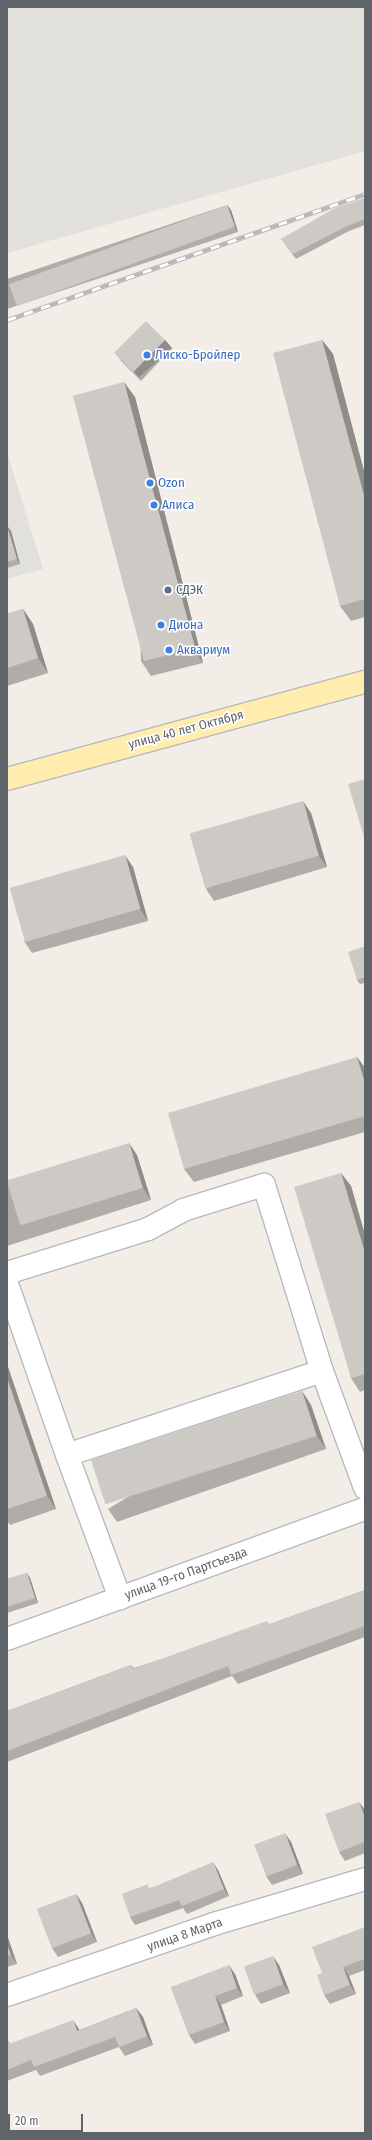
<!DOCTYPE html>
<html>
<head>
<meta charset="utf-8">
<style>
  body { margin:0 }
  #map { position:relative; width:372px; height:2140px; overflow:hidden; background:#f2eee7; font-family:"Fira Sans Condensed",sans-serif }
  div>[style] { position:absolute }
  .industrial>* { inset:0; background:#e2e0db }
  .roads { filter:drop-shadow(1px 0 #b7babe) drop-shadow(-1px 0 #b7babe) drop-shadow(0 1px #b7babe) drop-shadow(0 -1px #b7babe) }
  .minor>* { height:22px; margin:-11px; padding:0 11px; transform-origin:11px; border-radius:11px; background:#fff }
  .major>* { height:22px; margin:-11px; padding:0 11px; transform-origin:11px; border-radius:11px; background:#ffecaf }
  .rail>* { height:4.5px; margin-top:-2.25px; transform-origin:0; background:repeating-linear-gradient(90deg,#fff 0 9px,#b6b7b8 0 18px); box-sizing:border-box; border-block:1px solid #b6b7b8 }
  .wall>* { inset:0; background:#b0ada9 }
  .shaded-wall>* { inset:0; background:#908d89; transform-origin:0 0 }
  .building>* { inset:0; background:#cdc9c4; transform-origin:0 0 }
  .dots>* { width:11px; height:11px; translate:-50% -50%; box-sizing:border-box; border:2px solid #fff; border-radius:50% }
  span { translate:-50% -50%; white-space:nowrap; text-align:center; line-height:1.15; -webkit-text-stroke:3px #fff; paint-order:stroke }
  .shop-label { font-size:13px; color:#366cbe }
  .left { translate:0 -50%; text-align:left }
  .service-label { font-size:13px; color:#4e5e75 }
  .street-label { font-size:13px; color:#5e6468 }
  .frame { position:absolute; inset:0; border:8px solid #5e6468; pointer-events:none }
  .scale { position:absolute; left:8px; top:2114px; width:75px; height:18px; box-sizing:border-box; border:2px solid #5e6468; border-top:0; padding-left:5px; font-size:12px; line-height:14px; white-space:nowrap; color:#5e6468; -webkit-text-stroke:3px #fff; paint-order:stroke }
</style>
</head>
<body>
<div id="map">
  <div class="industrial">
    <i style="clip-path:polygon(7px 7px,365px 7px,365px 151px,7px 253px)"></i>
    <i style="clip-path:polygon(7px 452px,43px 569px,7px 579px)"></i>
  </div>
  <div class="roads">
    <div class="minor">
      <i style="left:7px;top:1273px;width:148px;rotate:-17.3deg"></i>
      <i style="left:148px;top:1229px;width:40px;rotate:-28deg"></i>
      <i style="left:183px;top:1210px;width:85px;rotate:-17.2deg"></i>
      <i style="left:264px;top:1185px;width:195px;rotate:72.7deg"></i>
      <i style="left:322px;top:1371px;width:268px;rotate:161.8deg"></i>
      <i style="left:67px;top:1455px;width:181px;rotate:-109.3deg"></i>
      <i style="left:322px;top:1371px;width:125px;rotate:69.8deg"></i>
      <i style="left:67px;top:1455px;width:153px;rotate:69.7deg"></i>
      <i style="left:7px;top:1639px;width:381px;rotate:-20deg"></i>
      <i style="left:7px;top:1995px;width:219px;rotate:-18.9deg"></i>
      <i style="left:214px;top:1924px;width:158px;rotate:-16.6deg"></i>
    </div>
    <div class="major">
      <i style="left:7px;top:779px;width:371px;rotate:-15.2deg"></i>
    </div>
  </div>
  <div class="rail">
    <i style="left:7px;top:320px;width:380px;rotate:-19.4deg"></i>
  </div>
  <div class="wall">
    <i style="clip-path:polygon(365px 198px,365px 225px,349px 231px,296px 259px,281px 239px)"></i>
    <i style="clip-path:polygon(227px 205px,231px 210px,238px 232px,7px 309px,7px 279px)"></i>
    <i style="clip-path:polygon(165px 340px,172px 348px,141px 381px,122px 362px,115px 353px)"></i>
    <i style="clip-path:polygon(322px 340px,333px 354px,365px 475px,365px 617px,351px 621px,340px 606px)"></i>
    <i style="clip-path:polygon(135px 397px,203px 663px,151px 676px,141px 661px)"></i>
    <i style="clip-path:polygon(7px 526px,11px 531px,20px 564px,7px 568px)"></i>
    <i style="clip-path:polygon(23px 609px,33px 624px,48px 673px,7px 686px,7px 614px)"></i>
    <i style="clip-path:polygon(311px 813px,327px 867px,214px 901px,206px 889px)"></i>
    <i style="clip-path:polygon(133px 867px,148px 921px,32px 953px,24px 941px)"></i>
    <i style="clip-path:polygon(365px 946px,365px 983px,360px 984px,357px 980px)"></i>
    <i style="clip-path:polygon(357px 1057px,365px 1068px,365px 1132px,194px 1182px,184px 1169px)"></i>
    <i style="clip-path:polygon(137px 1155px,151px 1200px,7px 1246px,7px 1182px)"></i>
    <i style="clip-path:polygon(341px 1173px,351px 1186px,365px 1235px,365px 1390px,360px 1392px,351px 1378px)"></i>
    <i style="clip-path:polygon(7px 1364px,56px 1509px,10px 1525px,7px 1521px)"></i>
    <i style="clip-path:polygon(302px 1391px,311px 1405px,326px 1449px,117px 1522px,108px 1509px)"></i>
    <i style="clip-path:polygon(27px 1573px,30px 1578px,38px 1603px,7px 1613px,7px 1579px)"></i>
    <i style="clip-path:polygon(365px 1590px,365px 1637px,238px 1684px,232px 1676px,7px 1762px,7px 1711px,131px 1665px,134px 1668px,270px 1624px)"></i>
    <i style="clip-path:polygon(365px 1810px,365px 1853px,345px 1861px,339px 1852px)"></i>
    <i style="clip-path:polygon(291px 1842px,303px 1874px,272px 1885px,266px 1876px)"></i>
    <i style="clip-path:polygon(218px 1870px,229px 1896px,187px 1914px,183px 1908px,135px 1925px,130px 1917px,150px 1888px)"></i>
    <i style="clip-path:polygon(76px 1894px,82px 1903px,97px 1942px,58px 1957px,52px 1948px)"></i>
    <i style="clip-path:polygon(365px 1927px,365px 1970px,349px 1976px,356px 1994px,330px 2004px,324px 1995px,322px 1973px)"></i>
    <i style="clip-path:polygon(7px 1935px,17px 1964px,7px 1967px)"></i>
    <i style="clip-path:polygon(279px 1965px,290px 1993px,261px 2004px,255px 1995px)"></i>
    <i style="clip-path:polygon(235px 1974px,243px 1996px,221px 2005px,230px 2031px,195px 2044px,189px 2035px,171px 1987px)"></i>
    <i style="clip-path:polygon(136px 2008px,143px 2017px,153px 2045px,125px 2056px,119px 2047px,40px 2076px,36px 2070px,7px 2081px,7px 2039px,10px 2044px,79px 2029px,79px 2030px)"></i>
  </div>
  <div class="shaded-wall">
    <i style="clip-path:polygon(227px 205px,231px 210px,238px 232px,235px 227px)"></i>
    <i style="left:165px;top:340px;width:11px;height:44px;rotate:49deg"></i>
    <i style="clip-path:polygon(322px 340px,333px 354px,365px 475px,365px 499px)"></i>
    <i style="clip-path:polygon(124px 382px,135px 397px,203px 663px,193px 648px)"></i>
    <i style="clip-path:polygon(7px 526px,11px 531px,20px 564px,17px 559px)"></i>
    <i style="clip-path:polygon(23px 609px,33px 624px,48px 673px,38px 658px)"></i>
    <i style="clip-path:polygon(303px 801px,311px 813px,327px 867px,319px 856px)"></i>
    <i style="clip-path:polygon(125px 855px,133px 867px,148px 921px,140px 909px)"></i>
    <i style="clip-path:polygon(357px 1057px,365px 1068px,365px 1083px)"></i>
    <i style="clip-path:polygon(129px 1143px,137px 1155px,151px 1200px,143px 1188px)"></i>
    <i style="clip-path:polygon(341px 1173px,351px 1186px,365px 1235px,365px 1253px)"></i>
    <i style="clip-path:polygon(7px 1364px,56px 1509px,47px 1496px,7px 1378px)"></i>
    <i style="clip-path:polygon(302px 1391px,311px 1405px,326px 1449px,317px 1436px)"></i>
    <i style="clip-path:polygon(27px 1573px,30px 1578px,38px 1603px,35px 1598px)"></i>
    <i style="clip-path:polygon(359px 1802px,365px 1810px,365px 1818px)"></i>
    <i style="clip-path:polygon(285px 1833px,291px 1842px,303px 1874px,297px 1865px)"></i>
    <i style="clip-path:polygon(213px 1862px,218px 1870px,229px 1896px,224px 1889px)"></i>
    <i style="clip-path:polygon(76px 1894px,82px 1903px,97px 1942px,91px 1933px)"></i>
    <i style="clip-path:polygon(7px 1935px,17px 1964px,11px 1955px,7px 1944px)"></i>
    <i style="clip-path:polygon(273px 1956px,279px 1965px,290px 1993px,283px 1984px)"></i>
    <i style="clip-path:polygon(229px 1965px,235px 1974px,243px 1996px,237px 1988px)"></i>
    <i style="clip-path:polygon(343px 1967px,349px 1976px,356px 1994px,350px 1985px)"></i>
    <i style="clip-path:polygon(215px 1996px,221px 2005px,230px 2031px,224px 2022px)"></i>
    <i style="clip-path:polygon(136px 2008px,143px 2017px,153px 2045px,147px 2036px)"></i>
    <i style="clip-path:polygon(73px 2020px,79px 2029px,83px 2040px,77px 2031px)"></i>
  </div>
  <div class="building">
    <i style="clip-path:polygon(365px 198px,365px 219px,345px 227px,293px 254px,281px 239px,335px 208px)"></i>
    <i style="left:227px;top:205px;width:23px;height:232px;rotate:70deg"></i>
    <i style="left:146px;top:321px;width:27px;height:45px;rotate:45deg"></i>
    <i style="clip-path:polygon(322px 340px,365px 499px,365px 599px,340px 606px,273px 353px)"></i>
    <i style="left:124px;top:382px;width:275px;height:53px;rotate:75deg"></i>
    <i style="clip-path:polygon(7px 526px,17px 559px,7px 562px)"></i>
    <i style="clip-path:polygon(23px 609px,38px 658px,7px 668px,7px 614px)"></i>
    <i style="clip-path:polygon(365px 779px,365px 837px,364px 837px,348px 784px)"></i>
    <i style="left:303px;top:801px;width:57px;height:118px;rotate:74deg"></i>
    <i style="left:125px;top:855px;width:56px;height:120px;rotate:74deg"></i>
    <i style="clip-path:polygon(365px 946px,365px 977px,357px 980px,348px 952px)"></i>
    <i style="clip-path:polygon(357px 1057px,365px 1083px,365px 1116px,184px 1169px,168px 1113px)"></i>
    <i style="left:129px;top:1143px;width:47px;height:128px;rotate:73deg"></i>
    <i style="clip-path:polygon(341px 1173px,365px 1253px,365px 1374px,351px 1378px,294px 1187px)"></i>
    <i style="clip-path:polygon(7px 1378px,47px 1496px,7px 1509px)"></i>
    <i style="left:302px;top:1391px;width:47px;height:222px;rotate:72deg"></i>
    <i style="clip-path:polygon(27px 1573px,35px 1598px,7px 1607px,7px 1579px)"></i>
    <i style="clip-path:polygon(365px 1590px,365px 1626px,231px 1675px,228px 1666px,7px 1751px,7px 1711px,131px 1665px,133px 1669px,267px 1621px,269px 1624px)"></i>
    <i style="clip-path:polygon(359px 1802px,365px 1818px,365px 1842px,339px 1852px,325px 1814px)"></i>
    <i style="left:285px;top:1833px;width:34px;height:33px;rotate:69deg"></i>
    <i style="clip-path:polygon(213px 1862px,224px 1889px,182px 1906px,179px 1900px,130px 1917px,122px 1894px,148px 1884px,149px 1889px)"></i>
    <i style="left:76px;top:1894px;width:42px;height:42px;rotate:69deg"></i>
    <i style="clip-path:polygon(365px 1927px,365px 1959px,343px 1967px,350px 1985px,324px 1995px,317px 1975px,322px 1973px,312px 1947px)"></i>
    <i style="clip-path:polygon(7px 1944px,11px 1955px,7px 1956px)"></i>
    <i style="left:273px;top:1956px;width:30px;height:31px;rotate:70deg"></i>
    <i style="clip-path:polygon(229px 1965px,237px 1988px,215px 1996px,224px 2022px,189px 2035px,171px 1987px)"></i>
    <i style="clip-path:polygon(136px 2008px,147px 2036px,119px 2047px,115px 2037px,34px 2067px,31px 2060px,7px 2070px,7px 2040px,9px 2044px,73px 2020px,77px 2031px)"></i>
  </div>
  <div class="dots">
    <i style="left:147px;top:355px;background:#3f7fe0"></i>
    <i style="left:150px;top:483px;background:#3f7fe0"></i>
    <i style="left:154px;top:505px;background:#3f7fe0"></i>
    <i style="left:168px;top:590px;background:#5c6f8a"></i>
    <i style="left:161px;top:625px;background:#3f7fe0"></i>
    <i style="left:169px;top:650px;background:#3f7fe0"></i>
  </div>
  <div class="shop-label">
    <span class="left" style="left:155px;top:355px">Лиско-Бройлер</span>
    <span class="left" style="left:158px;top:483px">Ozon</span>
    <span class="left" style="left:162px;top:505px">Алиса</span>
    <span class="left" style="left:169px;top:625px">Диона</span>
    <span class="left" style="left:177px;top:650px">Аквариум</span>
  </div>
  <div class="service-label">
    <span class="left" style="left:176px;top:590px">СДЭК</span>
  </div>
  <div class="street-label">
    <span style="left:186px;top:730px;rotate:-15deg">улица 40 лет Октября</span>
    <span style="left:186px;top:1574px;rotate:-20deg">улица 19-го Партсъезда</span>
    <span style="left:185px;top:1935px;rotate:-19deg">улица 8 Марта</span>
  </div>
  <div class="frame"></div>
  <div class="scale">20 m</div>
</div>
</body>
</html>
